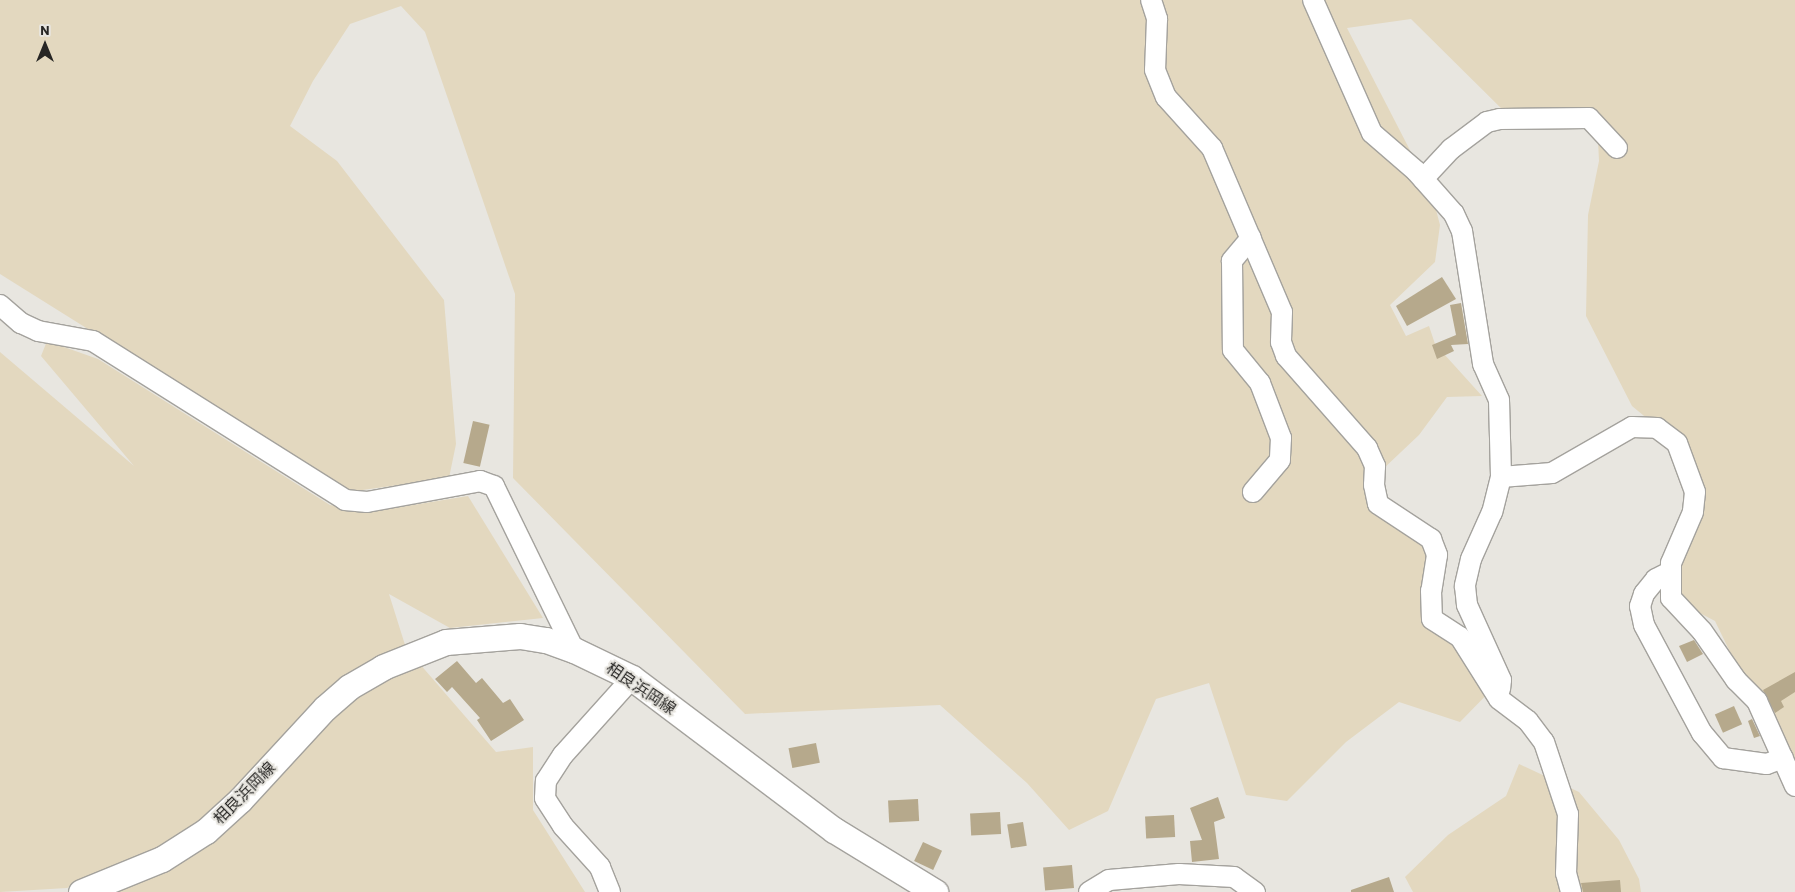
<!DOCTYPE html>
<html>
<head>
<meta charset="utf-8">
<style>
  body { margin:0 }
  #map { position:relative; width:1795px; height:892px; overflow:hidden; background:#e8e6e0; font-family:Barlow,"Noto Sans JP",sans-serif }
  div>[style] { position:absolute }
  .green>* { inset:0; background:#e3d8bf }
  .building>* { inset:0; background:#b6a98c; transform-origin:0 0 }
  .roads { filter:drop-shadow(1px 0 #a4a29d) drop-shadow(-1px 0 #a4a29d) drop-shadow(0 1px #a4a29d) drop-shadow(0 -1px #a4a29d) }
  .minor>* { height:20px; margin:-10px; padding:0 10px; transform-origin:10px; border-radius:10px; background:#fff }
  .major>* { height:25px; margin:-12.5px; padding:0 12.5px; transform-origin:12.5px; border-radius:12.5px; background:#fff }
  span { translate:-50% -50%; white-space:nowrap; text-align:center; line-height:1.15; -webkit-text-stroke:4px #e8e6e0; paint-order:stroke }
  .street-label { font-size:16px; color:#272624 }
  .north { position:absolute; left:20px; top:20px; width:50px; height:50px; -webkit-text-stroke:4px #e8e6e0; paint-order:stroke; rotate:0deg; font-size:14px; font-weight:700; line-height:20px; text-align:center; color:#272624 }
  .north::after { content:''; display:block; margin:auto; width:18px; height:22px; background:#272624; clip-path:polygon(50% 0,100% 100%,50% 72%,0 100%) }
</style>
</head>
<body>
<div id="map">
  <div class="green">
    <i style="clip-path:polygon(0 0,1795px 0,1795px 786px,1715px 621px,1671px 598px,1702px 494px,1677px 443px,1632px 406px,1586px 316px,1588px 215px,1599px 161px,1597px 119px,1512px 119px,1411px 19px,1347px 28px,1431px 191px,1440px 225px,1435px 262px,1390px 305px,1406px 336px,1429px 326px,1435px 344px,1482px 396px,1447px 397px,1419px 435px,1382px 470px,1339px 416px,1374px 485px,1437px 555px,1432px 619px,1501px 680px,1460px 722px,1399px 702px,1346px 742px,1287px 801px,1246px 795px,1209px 683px,1156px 699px,1108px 811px,1069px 830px,1027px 783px,940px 705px,745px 714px,513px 478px,515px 294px,425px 32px,401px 6px,350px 24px,313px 81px,290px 126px,337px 161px,444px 300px,456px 444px,449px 478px,348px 492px,0 274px)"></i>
    <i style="clip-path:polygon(47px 341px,98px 359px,330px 505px,370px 512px,468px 496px,543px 618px,450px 628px,389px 594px,406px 648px,496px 752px,533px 747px,533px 810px,585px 892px,72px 892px,190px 835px,67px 888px,0 892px,0 352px,134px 466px,41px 356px)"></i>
    <i style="clip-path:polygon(1519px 764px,1579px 792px,1619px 840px,1639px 879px,1641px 892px,1413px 892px,1405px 877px,1448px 835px,1506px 796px)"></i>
  </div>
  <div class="building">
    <i style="clip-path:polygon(1442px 277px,1456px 299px,1407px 326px,1396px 306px)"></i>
    <i style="clip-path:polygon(1461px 303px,1468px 344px,1451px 345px,1454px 351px,1437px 359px,1432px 345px,1456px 335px,1450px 305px)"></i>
    <i style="left:473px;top:421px;width:17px;height:43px;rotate:13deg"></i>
    <i style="clip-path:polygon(1694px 640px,1703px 654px,1687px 662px,1679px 646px)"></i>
    <i style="clip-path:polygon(457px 661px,476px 683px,482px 678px,503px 703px,510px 699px,524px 720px,491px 741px,477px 720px,480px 718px,452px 687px,447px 692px,435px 679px)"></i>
    <i style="clip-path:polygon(1795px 672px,1795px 692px,1781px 701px,1784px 707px,1775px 713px,1763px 690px)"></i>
    <i style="left:1734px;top:706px;width:20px;height:21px;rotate:66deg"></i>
    <i style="clip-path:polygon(1752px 719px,1760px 736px,1754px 738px,1748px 721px)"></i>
    <i style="left:816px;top:743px;width:20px;height:28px;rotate:79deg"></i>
    <i style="clip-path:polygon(1218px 797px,1225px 818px,1214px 822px,1219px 859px,1192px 862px,1190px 841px,1202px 840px,1190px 808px)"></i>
    <i style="left:918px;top:799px;width:22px;height:30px;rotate:87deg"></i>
    <i style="left:1000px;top:812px;width:22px;height:30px;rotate:87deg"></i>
    <i style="left:1174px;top:815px;width:22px;height:29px;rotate:87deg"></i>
    <i style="left:1023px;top:822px;width:24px;height:16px;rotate:81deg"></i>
    <i style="left:923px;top:842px;width:21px;height:21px;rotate:25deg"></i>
    <i style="left:1072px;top:865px;width:23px;height:29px;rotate:85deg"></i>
    <i style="clip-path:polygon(1389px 877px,1394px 892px,1351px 892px,1351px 890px)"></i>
    <i style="clip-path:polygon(1620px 880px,1621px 892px,1583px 892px,1581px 883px)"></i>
  </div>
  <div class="roads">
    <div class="minor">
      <i style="left:1151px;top:0;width:20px;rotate:72deg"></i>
      <i style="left:1157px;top:19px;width:51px;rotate:92.2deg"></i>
      <i style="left:1155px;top:70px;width:29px;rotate:68deg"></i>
      <i style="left:1166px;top:97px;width:69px;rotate:48deg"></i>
      <i style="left:1212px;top:148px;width:178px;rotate:66.9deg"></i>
      <i style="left:1282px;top:312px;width:30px;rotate:92deg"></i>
      <i style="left:1281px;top:342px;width:15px;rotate:70deg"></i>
      <i style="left:1286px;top:356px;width:123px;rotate:48.6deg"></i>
      <i style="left:1367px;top:448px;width:20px;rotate:66deg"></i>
      <i style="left:1375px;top:466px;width:19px;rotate:93deg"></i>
      <i style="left:1374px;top:485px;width:19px;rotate:78deg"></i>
      <i style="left:1378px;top:504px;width:64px;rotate:33.4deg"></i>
      <i style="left:1431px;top:539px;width:17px;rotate:69deg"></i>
      <i style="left:1437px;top:555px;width:36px;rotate:99deg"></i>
      <i style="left:1431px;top:591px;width:28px;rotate:88deg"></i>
      <i style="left:1432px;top:619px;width:33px;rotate:33deg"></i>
      <i style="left:1460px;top:637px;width:73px;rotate:57.8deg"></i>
      <i style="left:1499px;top:699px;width:36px;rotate:37deg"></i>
      <i style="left:1528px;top:721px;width:26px;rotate:53deg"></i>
      <i style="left:1544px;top:742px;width:76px;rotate:71.6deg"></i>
      <i style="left:1568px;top:814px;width:59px;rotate:91.9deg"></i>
      <i style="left:1566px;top:873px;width:20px;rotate:75deg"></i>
      <i style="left:1313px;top:0;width:145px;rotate:66.1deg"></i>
      <i style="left:1372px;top:133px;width:58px;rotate:40.8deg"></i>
      <i style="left:1416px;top:171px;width:57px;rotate:48.5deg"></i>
      <i style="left:1454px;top:214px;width:19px;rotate:65deg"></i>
      <i style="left:1462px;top:231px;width:135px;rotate:81deg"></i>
      <i style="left:1483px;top:364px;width:39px;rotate:66deg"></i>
      <i style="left:1499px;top:400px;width:77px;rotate:88.5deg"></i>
      <i style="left:1501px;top:477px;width:36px;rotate:104deg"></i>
      <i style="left:1492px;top:512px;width:51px;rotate:114.1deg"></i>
      <i style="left:1471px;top:559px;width:28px;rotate:103deg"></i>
      <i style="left:1465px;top:586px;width:19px;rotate:84deg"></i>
      <i style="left:1467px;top:605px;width:82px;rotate:65.6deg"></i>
      <i style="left:1501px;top:680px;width:9px;rotate:96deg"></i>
      <i style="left:1423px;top:179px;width:41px;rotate:-47deg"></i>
      <i style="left:1451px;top:149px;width:45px;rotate:-36.9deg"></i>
      <i style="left:1487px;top:122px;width:13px;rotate:-13deg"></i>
      <i style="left:1500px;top:119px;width:89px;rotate:-0.6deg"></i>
      <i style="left:1589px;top:118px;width:41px;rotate:47deg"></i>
      <i style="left:1251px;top:238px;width:30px;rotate:130deg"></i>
      <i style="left:1232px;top:261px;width:89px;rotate:89.4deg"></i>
      <i style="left:1233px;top:350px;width:43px;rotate:50.7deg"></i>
      <i style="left:1260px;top:383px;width:59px;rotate:69.1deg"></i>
      <i style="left:1281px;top:438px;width:22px;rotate:93deg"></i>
      <i style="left:1280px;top:460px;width:42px;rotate:130.2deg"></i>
      <i style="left:0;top:305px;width:28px;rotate:41deg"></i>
      <i style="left:21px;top:323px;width:19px;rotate:25deg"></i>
      <i style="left:38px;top:331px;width:56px;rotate:10.3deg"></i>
      <i style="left:93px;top:341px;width:298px;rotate:32.2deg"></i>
      <i style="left:345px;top:500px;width:22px;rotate:5deg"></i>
      <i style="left:367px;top:502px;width:115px;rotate:-10.5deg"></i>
      <i style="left:480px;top:481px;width:15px;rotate:20deg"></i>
      <i style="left:494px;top:486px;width:182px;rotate:64deg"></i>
      <i style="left:1501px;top:477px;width:51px;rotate:-4.5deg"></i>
      <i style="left:1552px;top:473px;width:92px;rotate:-29.9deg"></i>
      <i style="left:1632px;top:427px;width:25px;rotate:2deg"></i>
      <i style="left:1657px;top:428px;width:25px;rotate:37deg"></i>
      <i style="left:1677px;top:443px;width:52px;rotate:69.8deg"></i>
      <i style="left:1695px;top:492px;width:20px;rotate:96deg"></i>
      <i style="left:1693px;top:512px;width:56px;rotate:113.3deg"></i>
      <i style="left:1671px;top:563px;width:35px;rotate:90deg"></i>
      <i style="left:1671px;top:598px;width:45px;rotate:46.8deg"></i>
      <i style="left:1702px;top:631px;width:60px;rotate:55.2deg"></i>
      <i style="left:1736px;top:680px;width:30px;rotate:45deg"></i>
      <i style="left:1757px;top:701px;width:93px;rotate:65.9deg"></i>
      <i style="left:1670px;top:572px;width:16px;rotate:153deg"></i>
      <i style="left:1656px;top:579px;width:19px;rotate:129deg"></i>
      <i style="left:1644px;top:594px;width:13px;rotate:108deg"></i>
      <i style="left:1640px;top:606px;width:19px;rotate:78deg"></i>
      <i style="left:1644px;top:625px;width:123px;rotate:61.8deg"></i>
      <i style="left:1702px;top:733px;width:33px;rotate:50deg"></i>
      <i style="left:1723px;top:758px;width:44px;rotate:7.8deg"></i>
      <i style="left:1767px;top:764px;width:17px;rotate:-21deg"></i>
      <i style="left:610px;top:892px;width:27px;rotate:-112deg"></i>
      <i style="left:600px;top:867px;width:55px;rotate:-132.1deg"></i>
      <i style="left:563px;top:826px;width:33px;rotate:-123deg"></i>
      <i style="left:545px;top:798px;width:17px;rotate:-87deg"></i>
      <i style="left:546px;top:781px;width:31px;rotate:-57deg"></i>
      <i style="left:563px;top:755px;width:103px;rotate:-48.1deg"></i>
      <i style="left:1089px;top:892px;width:23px;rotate:-31deg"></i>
      <i style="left:1109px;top:880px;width:70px;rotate:-4.9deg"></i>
      <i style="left:1179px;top:874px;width:55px;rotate:3.1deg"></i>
      <i style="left:1234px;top:877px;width:26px;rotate:36deg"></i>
    </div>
    <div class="major">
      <i style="left:81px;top:892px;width:87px;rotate:-22.2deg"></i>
      <i style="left:162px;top:859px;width:52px;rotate:-32.5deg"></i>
      <i style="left:206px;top:831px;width:46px;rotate:-42.4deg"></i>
      <i style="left:240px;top:800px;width:125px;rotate:-47.3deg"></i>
      <i style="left:325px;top:708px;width:32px;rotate:-41deg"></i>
      <i style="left:349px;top:687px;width:39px;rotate:-30deg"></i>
      <i style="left:383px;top:667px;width:68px;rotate:-21.6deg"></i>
      <i style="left:446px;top:642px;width:74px;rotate:-4.6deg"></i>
      <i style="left:520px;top:636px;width:26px;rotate:9deg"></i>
      <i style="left:546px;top:640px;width:30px;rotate:20deg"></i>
      <i style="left:574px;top:650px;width:64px;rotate:25.8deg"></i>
      <i style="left:632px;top:678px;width:253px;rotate:37deg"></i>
      <i style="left:834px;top:830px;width:119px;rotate:31.5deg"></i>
    </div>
  </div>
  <div class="street-label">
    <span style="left:641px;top:688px;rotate:34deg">相良浜岡線</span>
    <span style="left:244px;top:793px;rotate:-45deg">相良浜岡線</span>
  </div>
  <div class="north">N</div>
</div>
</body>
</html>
